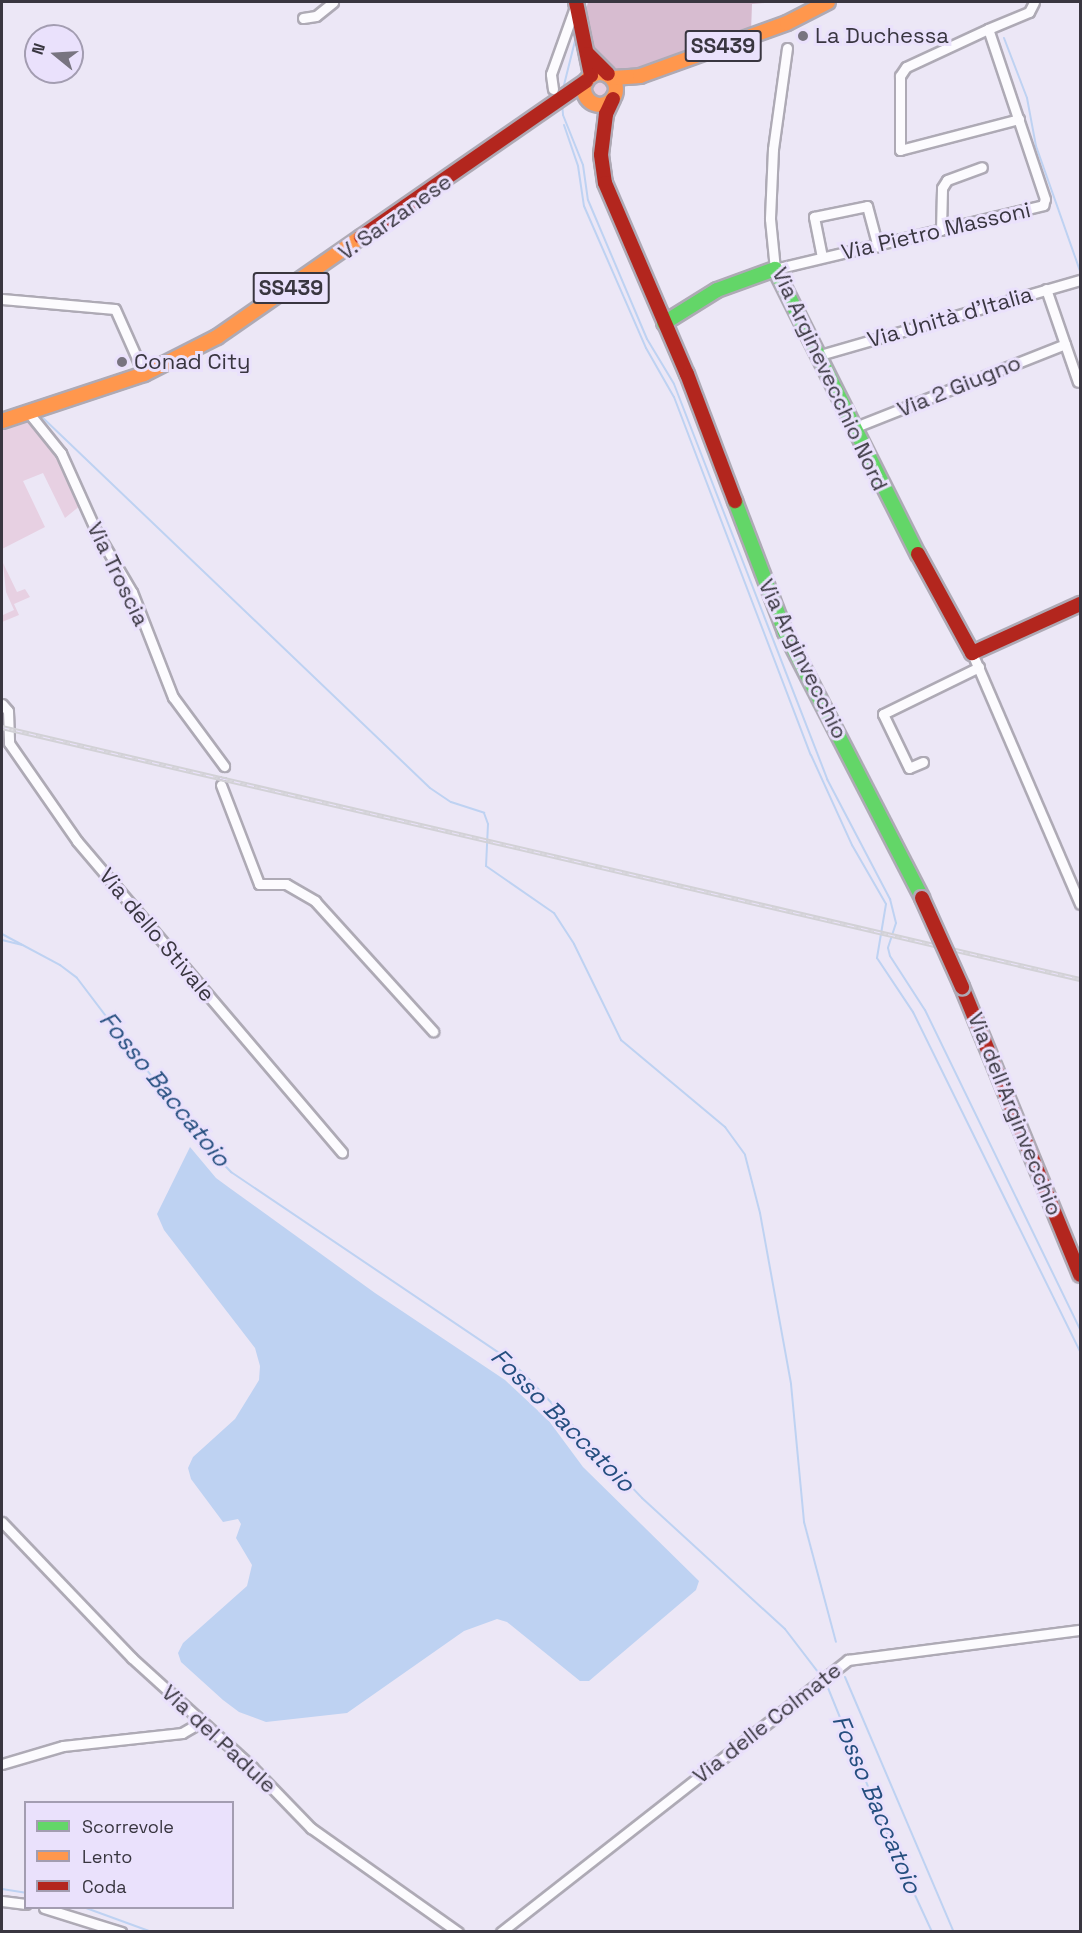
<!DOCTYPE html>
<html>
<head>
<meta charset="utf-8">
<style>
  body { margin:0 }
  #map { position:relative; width:1082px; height:1933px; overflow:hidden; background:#ece7f6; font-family:"Space Grotesk",sans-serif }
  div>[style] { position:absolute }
  .green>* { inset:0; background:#e7d0e2 }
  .round { border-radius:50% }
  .forest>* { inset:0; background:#d7bcd0 }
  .water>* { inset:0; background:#bed2f2 }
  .stream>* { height:2px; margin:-1px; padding:0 1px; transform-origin:1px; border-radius:1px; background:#bed2f2 }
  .street-tunnel>* { height:9px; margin-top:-4.5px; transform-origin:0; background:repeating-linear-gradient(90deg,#c8c4d2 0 9px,transparent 0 13.5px) }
  .roads { filter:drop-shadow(2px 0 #aeaab5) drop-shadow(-2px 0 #aeaab5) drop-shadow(0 2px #aeaab5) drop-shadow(0 -2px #aeaab5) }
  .street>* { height:9px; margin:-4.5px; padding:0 4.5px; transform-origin:4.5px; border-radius:4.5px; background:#fcfbfe }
  .fast>* { height:14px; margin:-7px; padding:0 7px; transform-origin:7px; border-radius:7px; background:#63d668 }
  .slow>* { height:14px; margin:-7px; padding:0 7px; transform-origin:7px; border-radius:7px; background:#ff974d }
  .slow>.ring { margin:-7px; padding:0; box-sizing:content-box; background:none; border:14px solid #ff974d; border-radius:50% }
  .jam>* { height:14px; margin:-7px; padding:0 7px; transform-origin:7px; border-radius:7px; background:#b3261e }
  .rail>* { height:4.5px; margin-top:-2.25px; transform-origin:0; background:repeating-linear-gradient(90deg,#eae1fc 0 7px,#d2d1d6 0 14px); box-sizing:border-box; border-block:2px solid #d2d1d6 }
  .bridges { filter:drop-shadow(2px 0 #aeaab5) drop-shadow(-2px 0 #aeaab5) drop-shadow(0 2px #aeaab5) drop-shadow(0 -2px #aeaab5) }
  .jam-bridge>* { height:14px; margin:-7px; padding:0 7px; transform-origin:7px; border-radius:7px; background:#b3261e }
  .dots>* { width:16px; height:16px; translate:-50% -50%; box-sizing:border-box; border:3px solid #eae1fc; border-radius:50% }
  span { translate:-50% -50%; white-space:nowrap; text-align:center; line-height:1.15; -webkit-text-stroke:6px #eae1fc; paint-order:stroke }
  .shield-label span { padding:2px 4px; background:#eae1fc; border:2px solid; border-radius:4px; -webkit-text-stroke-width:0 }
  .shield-label { font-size:21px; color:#393640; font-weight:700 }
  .poi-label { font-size:22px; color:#393640 }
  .left { translate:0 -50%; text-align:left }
  .street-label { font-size:22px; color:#393640 }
  .water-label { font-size:24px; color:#254e7f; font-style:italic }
  .frame { position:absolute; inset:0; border:3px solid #393640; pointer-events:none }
  .legend { position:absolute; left:24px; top:1801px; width:210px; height:108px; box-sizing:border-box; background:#eae1fc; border:2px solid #a39db1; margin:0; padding:8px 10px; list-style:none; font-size:18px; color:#393640 }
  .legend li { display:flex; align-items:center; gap:12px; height:30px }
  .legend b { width:30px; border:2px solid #a39db1 }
  .north { position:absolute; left:24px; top:24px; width:60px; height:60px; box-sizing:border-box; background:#eae1fc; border:2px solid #a39db1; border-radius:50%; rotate:288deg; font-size:16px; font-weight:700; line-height:24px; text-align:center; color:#393640 }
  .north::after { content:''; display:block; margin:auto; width:21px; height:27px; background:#787480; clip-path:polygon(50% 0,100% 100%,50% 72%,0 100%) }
</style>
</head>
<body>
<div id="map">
  <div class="green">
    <i class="round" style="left:590px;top:80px;width:20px;height:20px"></i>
    <i style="clip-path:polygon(29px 418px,57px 455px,81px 505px,65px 518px,43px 473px,23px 481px,45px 527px,2px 549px,2px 427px)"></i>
    <i style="clip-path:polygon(3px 563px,17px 592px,25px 589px,30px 597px,14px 604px,19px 615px,2px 622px,2px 612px,3px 615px,14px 610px,6px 592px)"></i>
  </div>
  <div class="forest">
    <i style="clip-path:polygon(588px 2px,775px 2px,752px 4px,751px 32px,636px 72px,623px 72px,608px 68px,598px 59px,586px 33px,584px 18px)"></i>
  </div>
  <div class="water">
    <i style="clip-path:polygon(190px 1147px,216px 1178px,231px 1189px,375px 1293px,505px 1380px,549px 1421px,583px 1467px,699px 1581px,696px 1590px,589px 1681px,580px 1681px,507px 1622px,497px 1619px,464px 1631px,347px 1713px,266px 1722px,239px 1712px,223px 1700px,181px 1662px,178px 1653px,183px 1643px,247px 1586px,252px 1565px,236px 1538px,241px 1524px,238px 1519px,223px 1522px,191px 1479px,188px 1468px,193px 1457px,235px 1419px,259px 1380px,260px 1366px,255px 1348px,164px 1230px,157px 1214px)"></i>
  </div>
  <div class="stream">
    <i style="left:1004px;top:38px;width:64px;rotate:69deg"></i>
    <i style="left:1027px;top:98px;width:49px;rotate:79.4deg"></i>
    <i style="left:1036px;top:146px;width:133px;rotate:70.6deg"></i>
    <i style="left:563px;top:89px;width:58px;rotate:-76deg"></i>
    <i style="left:562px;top:103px;width:12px;rotate:85deg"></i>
    <i style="left:563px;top:115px;width:54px;rotate:68.2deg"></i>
    <i style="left:583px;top:165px;width:35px;rotate:82deg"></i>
    <i style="left:588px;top:200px;width:151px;rotate:67deg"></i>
    <i style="left:647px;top:339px;width:52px;rotate:59deg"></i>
    <i style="left:674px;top:384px;width:424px;rotate:68.8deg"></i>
    <i style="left:827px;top:779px;width:136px;rotate:62.3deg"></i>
    <i style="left:890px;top:899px;width:25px;rotate:76deg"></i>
    <i style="left:896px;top:923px;width:26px;rotate:108deg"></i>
    <i style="left:888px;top:948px;width:8px;rotate:76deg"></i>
    <i style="left:890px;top:956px;width:64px;rotate:57.1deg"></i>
    <i style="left:925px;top:1010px;width:355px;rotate:64.1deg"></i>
    <i style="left:564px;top:125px;width:43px;rotate:71.1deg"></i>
    <i style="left:578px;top:166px;width:40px;rotate:81.5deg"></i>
    <i style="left:584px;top:206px;width:155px;rotate:66.4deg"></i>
    <i style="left:646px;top:348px;width:56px;rotate:60.3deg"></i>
    <i style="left:674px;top:397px;width:383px;rotate:69.1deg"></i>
    <i style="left:811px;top:755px;width:99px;rotate:65.5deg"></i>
    <i style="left:852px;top:845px;width:68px;rotate:60deg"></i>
    <i style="left:886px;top:904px;width:55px;rotate:99.5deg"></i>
    <i style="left:877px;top:958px;width:65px;rotate:56.3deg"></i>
    <i style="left:913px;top:1012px;width:378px;rotate:63.8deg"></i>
    <i style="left:43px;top:418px;width:535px;rotate:43.71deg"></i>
    <i style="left:430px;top:788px;width:25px;rotate:34deg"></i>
    <i style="left:451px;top:802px;width:35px;rotate:18deg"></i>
    <i style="left:484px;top:813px;width:12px;rotate:70deg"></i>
    <i style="left:488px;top:824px;width:42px;rotate:92.7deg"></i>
    <i style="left:486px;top:866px;width:83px;rotate:34.7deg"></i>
    <i style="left:554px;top:913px;width:37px;rotate:57deg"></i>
    <i style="left:574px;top:944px;width:107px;rotate:63.9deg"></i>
    <i style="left:621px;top:1040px;width:136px;rotate:39.9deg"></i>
    <i style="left:725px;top:1127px;width:34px;rotate:54deg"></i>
    <i style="left:745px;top:1155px;width:60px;rotate:75.5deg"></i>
    <i style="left:760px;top:1213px;width:174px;rotate:79.7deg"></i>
    <i style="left:791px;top:1384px;width:139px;rotate:84.6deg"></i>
    <i style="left:804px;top:1522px;width:124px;rotate:75.1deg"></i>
    <i style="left:2px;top:934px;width:66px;rotate:28.1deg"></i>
    <i style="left:60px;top:965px;width:21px;rotate:37deg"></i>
    <i style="left:77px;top:978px;width:203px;rotate:52.8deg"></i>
    <i style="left:200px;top:1140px;width:45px;rotate:45.9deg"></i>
    <i style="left:231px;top:1172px;width:322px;rotate:34deg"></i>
    <i style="left:498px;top:1352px;width:34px;rotate:40deg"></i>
    <i style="left:524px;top:1374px;width:171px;rotate:46.4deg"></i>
    <i style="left:642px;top:1498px;width:194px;rotate:42.5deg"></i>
    <i style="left:785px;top:1629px;width:59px;rotate:52.5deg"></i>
    <i style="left:2px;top:940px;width:21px;rotate:14deg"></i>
    <i style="left:845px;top:1677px;width:277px;rotate:66.9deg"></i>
    <i style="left:826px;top:1683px;width:170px;rotate:67.9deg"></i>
    <i style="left:890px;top:1841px;width:100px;rotate:65.2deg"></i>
    <i style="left:2px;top:1889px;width:24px;rotate:9deg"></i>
    <i style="left:86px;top:1908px;width:70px;rotate:20deg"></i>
  </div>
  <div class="street-tunnel">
    <i style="left:221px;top:785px;width:19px;rotate:-81deg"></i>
  </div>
  <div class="roads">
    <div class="street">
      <i style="left:303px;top:18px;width:13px;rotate:-9deg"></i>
      <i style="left:316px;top:16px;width:22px;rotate:-39deg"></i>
      <i style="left:988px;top:29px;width:90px;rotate:155.1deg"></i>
      <i style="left:906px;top:67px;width:11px;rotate:124deg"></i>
      <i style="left:900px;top:76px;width:74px;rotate:90deg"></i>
      <i style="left:900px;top:150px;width:123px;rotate:-14.6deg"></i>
      <i style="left:787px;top:48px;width:102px;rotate:97.9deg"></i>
      <i style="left:773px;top:149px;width:70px;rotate:92.5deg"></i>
      <i style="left:770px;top:219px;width:50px;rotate:84.3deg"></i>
      <i style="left:775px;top:269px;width:276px;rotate:-13.4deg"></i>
      <i style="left:1043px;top:205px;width:6px;rotate:-72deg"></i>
      <i style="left:1045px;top:199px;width:179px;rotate:-108.5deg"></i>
      <i style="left:988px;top:29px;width:44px;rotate:-22.5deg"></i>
      <i style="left:1029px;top:12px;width:11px;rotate:-63deg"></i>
      <i style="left:553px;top:89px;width:15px;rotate:-98deg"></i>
      <i style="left:551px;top:74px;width:71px;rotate:-70.3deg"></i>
      <i style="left:941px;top:230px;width:42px;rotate:-88.6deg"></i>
      <i style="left:942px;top:188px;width:9px;rotate:-58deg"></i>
      <i style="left:947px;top:180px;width:37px;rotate:-20deg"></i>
      <i style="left:822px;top:257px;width:41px;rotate:-101.3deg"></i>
      <i style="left:814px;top:217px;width:54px;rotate:-11.7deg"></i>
      <i style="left:867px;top:206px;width:42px;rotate:75deg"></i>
      <i style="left:1046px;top:289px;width:98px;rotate:71deg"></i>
      <i style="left:2px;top:299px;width:113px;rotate:5.1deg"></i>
      <i style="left:115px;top:309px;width:71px;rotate:66deg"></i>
      <i style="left:820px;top:355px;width:271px;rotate:-16.1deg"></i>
      <i style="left:28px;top:412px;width:53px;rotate:51.2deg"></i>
      <i style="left:61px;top:453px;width:85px;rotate:65.8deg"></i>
      <i style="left:96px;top:531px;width:71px;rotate:59.5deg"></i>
      <i style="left:132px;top:592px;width:113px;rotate:68.7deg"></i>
      <i style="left:173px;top:697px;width:86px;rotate:53.5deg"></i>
      <i style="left:853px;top:428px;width:228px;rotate:-21.6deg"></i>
      <i style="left:972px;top:653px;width:273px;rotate:66.7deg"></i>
      <i style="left:2px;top:704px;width:9px;rotate:49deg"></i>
      <i style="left:8px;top:711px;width:32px;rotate:88deg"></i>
      <i style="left:9px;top:743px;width:119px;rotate:55.2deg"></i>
      <i style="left:77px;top:841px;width:409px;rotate:49.6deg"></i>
      <i style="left:923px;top:762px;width:15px;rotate:157deg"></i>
      <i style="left:909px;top:768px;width:60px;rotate:-115.7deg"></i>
      <i style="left:883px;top:714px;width:107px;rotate:-26.1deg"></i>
      <i style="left:221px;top:785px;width:106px;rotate:69deg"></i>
      <i style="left:259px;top:884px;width:27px"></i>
      <i style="left:286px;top:884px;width:34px;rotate:30deg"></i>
      <i style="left:315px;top:901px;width:176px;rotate:47.8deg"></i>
      <i style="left:2px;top:1522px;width:188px;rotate:46.3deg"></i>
      <i style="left:132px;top:1658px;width:162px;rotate:42.2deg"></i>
      <i style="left:252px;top:1767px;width:85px;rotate:46deg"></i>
      <i style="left:311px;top:1828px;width:180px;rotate:35.3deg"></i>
      <i style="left:2px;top:1764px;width:64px;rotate:-16.4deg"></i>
      <i style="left:63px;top:1746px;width:120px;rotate:-6.2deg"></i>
      <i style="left:182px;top:1733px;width:22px;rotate:-30deg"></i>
      <i style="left:2px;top:1901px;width:24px;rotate:7deg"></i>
      <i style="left:44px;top:1908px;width:81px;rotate:17.3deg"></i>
      <i style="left:501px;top:1932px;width:441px;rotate:-38.1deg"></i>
      <i style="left:848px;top:1660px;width:234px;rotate:-7.4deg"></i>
    </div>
    <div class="fast">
      <i style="left:664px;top:323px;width:62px;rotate:-31.9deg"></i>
      <i style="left:717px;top:290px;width:62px;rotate:-19.9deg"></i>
      <i style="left:775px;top:269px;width:319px;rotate:63.4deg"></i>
      <i style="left:735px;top:501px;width:140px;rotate:69.1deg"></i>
      <i style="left:785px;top:632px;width:299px;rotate:62.7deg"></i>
    </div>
    <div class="slow">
      <i class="ring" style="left:584px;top:73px;width:18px;height:18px"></i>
      <i style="left:613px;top:78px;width:27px;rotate:-4deg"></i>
      <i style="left:640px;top:76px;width:156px;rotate:-19.8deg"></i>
      <i style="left:787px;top:23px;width:46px;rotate:-27.1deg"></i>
      <i style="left:2px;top:421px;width:150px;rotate:-18.3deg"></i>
      <i style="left:144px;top:374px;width:82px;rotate:-26.9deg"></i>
      <i style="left:217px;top:337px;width:175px;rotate:-34.8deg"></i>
    </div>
    <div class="jam">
      <i style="left:576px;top:2px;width:75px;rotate:78.4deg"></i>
      <i style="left:588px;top:54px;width:28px;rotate:45deg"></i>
      <i style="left:613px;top:99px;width:17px;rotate:115deg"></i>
      <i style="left:606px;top:114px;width:41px;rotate:97deg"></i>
      <i style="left:601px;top:155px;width:28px;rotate:82deg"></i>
      <i style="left:605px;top:183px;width:208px;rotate:66.8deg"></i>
      <i style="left:687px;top:374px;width:136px;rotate:69.3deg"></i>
      <i style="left:361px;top:237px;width:274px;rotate:-34.7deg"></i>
      <i style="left:918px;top:554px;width:113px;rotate:61.4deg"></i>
      <i style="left:972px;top:653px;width:119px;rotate:-24.4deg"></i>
      <i style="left:962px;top:987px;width:311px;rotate:67.7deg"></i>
    </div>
  </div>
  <div class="rail">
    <i style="left:2px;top:727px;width:1107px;rotate:13.16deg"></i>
  </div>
  <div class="bridges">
    <div class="jam-bridge">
      <i style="left:922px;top:898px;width:98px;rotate:65.8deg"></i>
    </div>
  </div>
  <div class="dots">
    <i style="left:803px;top:36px;background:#787480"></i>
    <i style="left:122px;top:362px;background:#787480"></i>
  </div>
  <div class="shield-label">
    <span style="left:723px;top:46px">SS439</span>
    <span style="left:291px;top:288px">SS439</span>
  </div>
  <div class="poi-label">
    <span class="left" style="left:815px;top:36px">La Duchessa</span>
    <span class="left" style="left:134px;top:362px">Conad City</span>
  </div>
  <div class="street-label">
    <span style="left:395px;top:217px;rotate:-35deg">V. Sarzanese</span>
    <span style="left:936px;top:231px;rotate:-13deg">Via Pietro Massoni</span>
    <span style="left:950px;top:317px;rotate:-16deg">Via Unità d'Italia</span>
    <span style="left:830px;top:379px;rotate:65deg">Via Arginevecchio Nord</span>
    <span style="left:959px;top:386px;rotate:-22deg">Via 2 Giugno</span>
    <span style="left:118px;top:574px;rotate:64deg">Via Troscia</span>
    <span style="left:803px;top:659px;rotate:64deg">Via Arginvecchio</span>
    <span style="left:157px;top:935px;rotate:50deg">Via dello Stivale</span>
    <span style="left:1015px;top:1114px;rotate:68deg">Via dell'Arginvecchio</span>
    <span style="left:767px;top:1723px;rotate:-38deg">Via delle Colmate</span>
    <span style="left:219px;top:1739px;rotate:43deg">Via del Padule</span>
  </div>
  <div class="water-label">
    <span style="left:165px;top:1089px;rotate:51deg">Fosso Baccatoio</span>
    <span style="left:563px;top:1420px;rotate:45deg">Fosso Baccatoio</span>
    <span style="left:877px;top:1804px;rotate:67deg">Fosso Baccatoio</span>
  </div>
  <div class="frame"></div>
  <ul class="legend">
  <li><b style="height:8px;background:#63d668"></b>Scorrevole</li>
  <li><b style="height:8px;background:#ff974d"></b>Lento</li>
  <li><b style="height:8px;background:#b3261e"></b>Coda</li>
  </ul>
  <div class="north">N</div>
</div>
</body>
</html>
